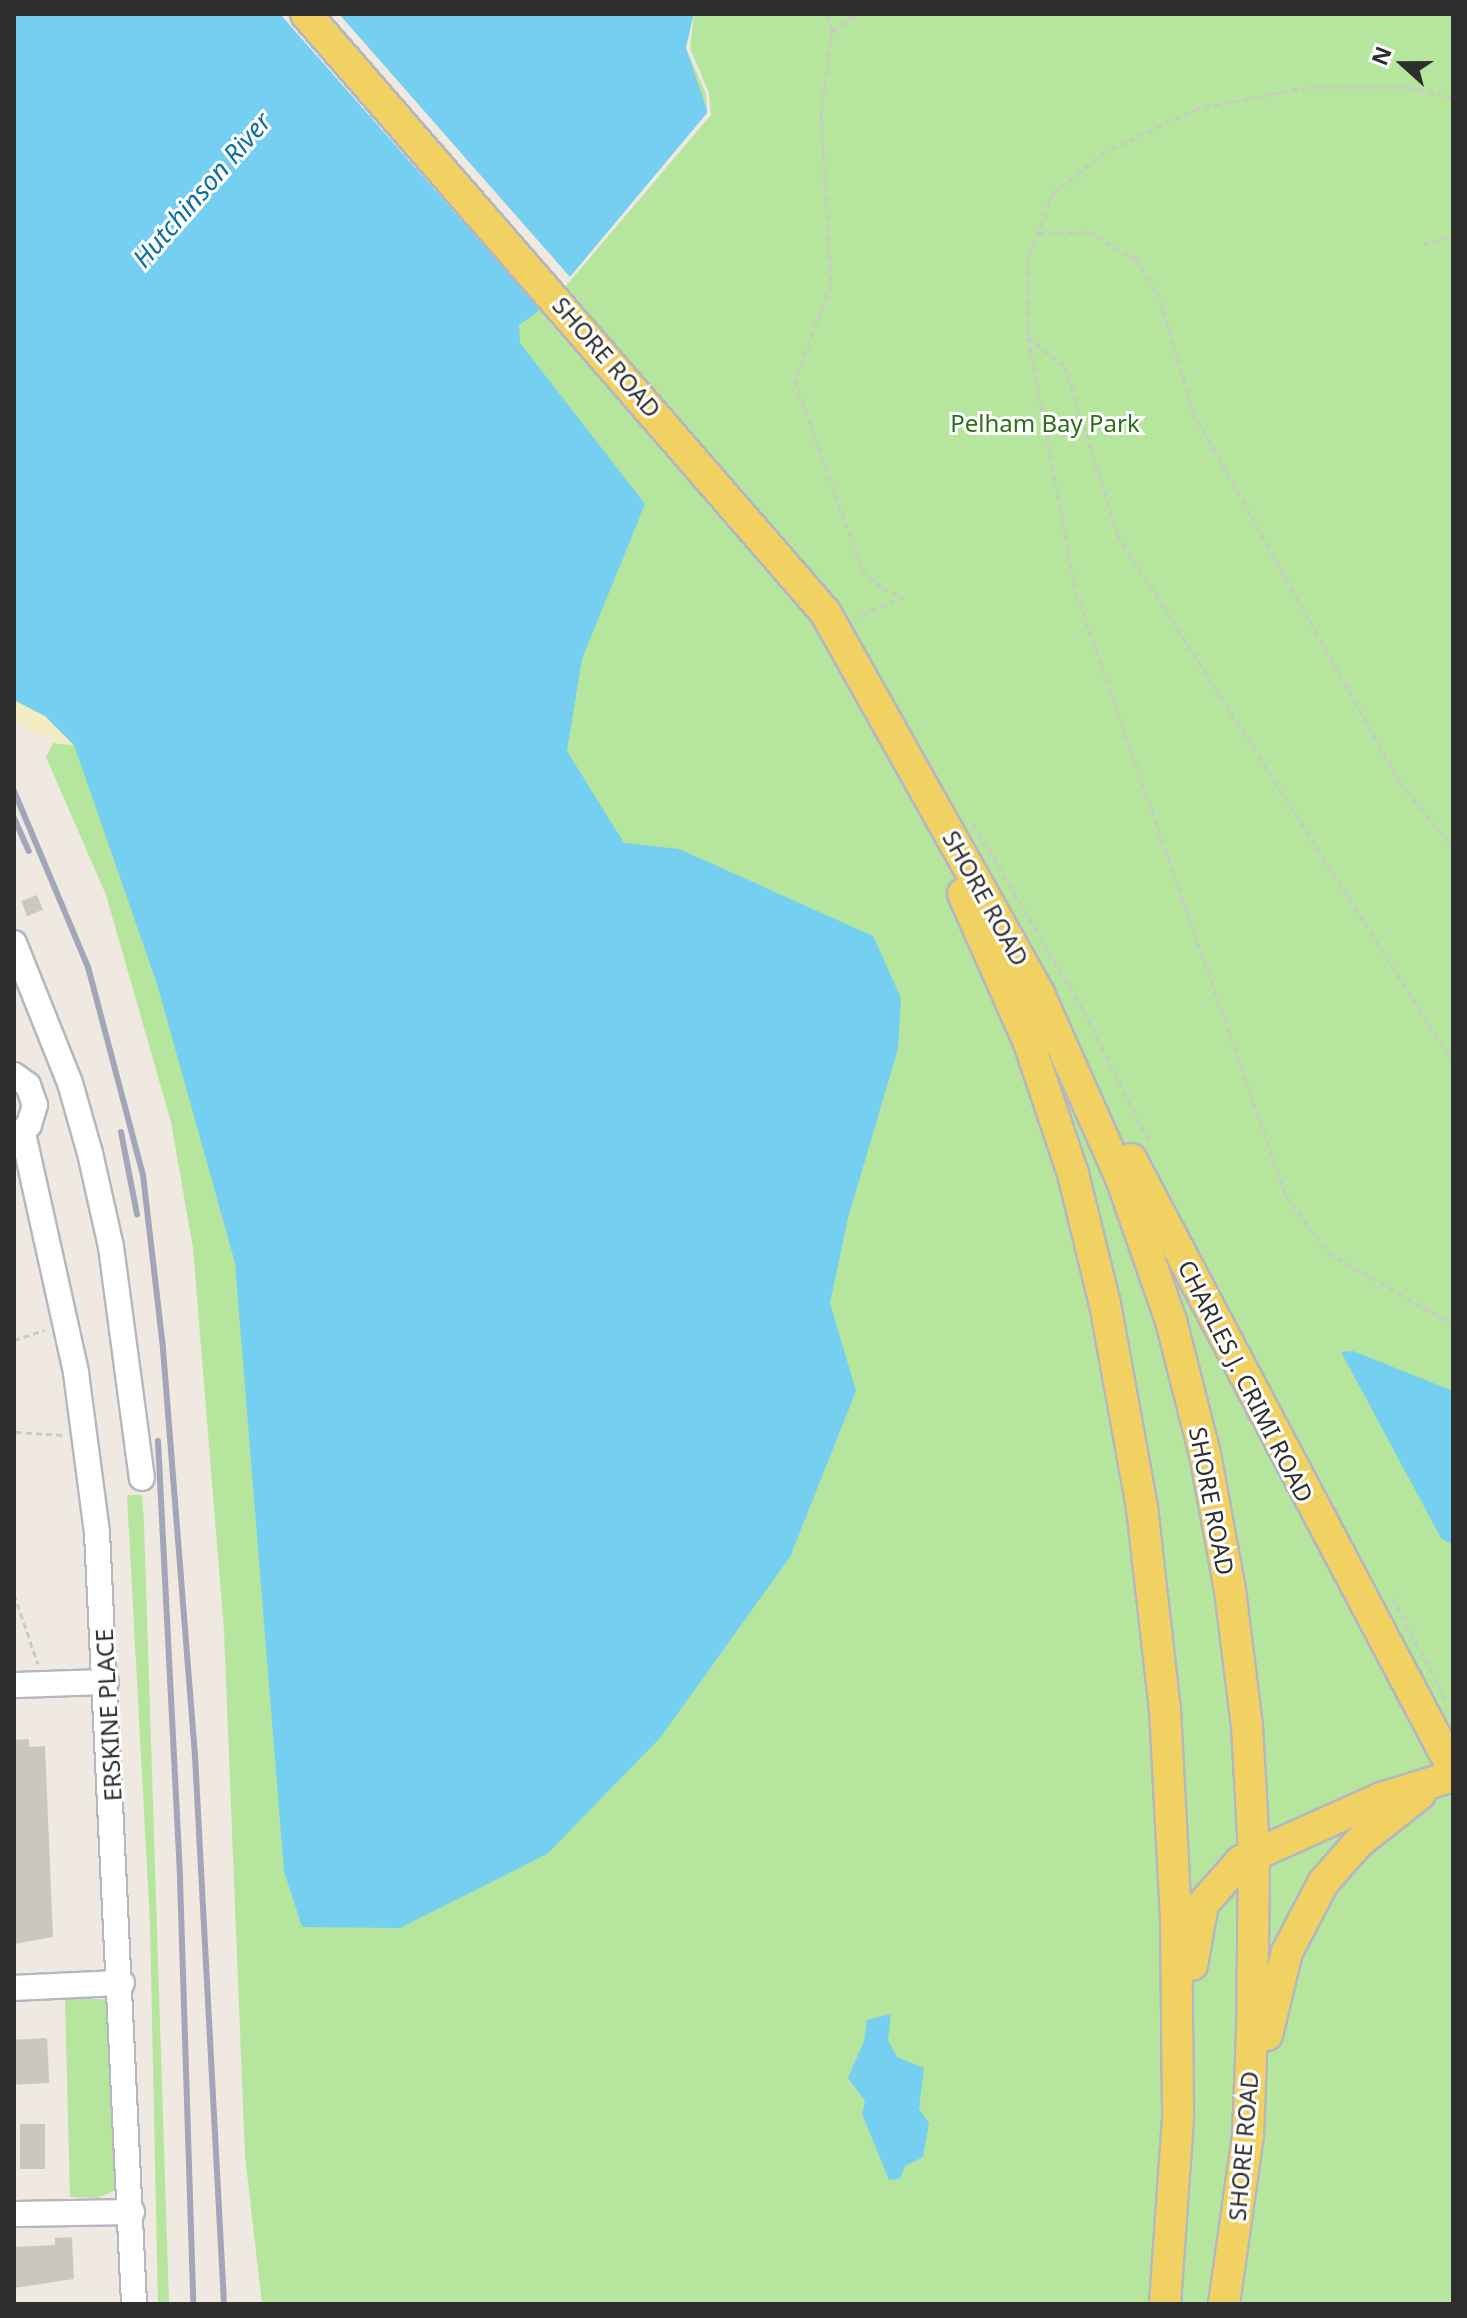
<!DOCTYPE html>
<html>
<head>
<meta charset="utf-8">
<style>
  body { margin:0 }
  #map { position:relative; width:1467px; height:2318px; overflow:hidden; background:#efe9e1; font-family:"Noto Sans",sans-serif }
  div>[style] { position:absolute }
  .green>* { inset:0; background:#b6e59e }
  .sand>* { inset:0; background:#f3ecc5 }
  .water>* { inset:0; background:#75cff0 }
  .pier>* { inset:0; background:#efe9e1 }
  .building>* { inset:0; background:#cbc7bf; transform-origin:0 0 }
  .path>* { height:3px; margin-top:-1.5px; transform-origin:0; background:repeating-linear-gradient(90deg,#c9c9c9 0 6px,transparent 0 10px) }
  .roads { filter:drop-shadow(2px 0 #b4b7c1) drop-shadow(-2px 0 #b4b7c1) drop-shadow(0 2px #b4b7c1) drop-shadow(0 -2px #b4b7c1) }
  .minor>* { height:24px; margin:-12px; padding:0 12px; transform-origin:12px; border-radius:12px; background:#fff }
  .major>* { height:30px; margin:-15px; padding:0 15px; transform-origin:15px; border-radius:15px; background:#f2d163 }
  .rail>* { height:6px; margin:-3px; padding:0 3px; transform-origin:3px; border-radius:3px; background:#a3a6b8 }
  span { translate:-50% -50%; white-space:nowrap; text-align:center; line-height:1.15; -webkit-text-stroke:6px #fff; paint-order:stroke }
  .street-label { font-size:24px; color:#2e2e2e }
  .park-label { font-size:24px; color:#2c6e1b }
  .water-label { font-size:26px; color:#0d6fa3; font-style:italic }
  .frame { position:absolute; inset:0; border:16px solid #2e2e2e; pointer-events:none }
  .north { position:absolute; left:1363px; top:24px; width:80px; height:80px; -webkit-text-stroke:6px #fff; paint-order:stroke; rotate:291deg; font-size:22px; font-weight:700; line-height:32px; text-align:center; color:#2e2e2e }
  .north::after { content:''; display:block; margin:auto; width:28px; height:36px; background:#2e2e2e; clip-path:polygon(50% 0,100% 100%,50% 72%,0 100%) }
</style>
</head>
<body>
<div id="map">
  <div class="green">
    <i style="clip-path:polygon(694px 14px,1453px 14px,1453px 2304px,262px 2304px,245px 2156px,224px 1631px,193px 1248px,171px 1122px,106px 895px,46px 757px,53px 743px,72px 745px,14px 700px,282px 579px,707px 113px,686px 48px)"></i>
    <i style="clip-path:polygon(127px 1495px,142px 1495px,144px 1523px,169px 2304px,158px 2304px,150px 1924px)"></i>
    <i style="clip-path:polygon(65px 1999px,115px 1999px,118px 2189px,98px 2198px,70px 2197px)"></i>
  </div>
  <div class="sand">
    <i style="clip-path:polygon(14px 700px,45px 716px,74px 745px,53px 743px,14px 721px)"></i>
  </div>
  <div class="water">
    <i style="clip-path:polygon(14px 14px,694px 14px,686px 48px,708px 113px,547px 305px,519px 325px,520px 343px,645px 504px,582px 659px,567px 751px,624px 843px,679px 849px,873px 936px,901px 998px,898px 1049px,848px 1218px,830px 1303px,856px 1391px,790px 1557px,660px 1738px,547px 1854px,400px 1928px,302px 1927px,284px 1871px,235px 1263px,157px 984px,74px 745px,45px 716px,14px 700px)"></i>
    <i style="clip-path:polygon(1353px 1351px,1453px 1391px,1453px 1545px,1441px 1538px,1341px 1352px)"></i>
    <i style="clip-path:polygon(891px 2014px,888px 2040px,897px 2057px,924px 2068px,919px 2109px,929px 2123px,923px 2157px,905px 2166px,900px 2179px,889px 2180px,862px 2114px,865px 2101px,848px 2078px,864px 2041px,867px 2020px)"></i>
  </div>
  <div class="pier">
    <i style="clip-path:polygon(280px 14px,339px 14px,570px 277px,707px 113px,706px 94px,686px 48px,694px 14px,690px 48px,709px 93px,711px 115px,543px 313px)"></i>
  </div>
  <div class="building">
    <i style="left:37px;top:895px;width:16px;height:17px;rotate:68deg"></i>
    <i style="clip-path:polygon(29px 1739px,29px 1747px,45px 1746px,53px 1937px,14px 1944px,14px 1740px)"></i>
    <i style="left:47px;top:2038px;width:45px;height:33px;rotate:87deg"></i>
    <i style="left:20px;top:2124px;width:25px;height:45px"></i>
    <i style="clip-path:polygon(72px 2237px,74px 2279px,14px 2288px,14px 2247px,55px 2245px,55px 2238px)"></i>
  </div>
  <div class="path">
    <i style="left:828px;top:14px;width:17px;rotate:77deg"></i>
    <i style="left:832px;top:31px;width:85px;rotate:97.5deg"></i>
    <i style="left:821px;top:115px;width:170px;rotate:86.6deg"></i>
    <i style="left:831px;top:285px;width:103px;rotate:110.6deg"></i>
    <i style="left:795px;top:381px;width:201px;rotate:70.5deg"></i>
    <i style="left:862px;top:570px;width:28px;rotate:42deg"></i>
    <i style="left:883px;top:589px;width:22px;rotate:21deg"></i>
    <i style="left:904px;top:597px;width:52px;rotate:157.4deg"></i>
    <i style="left:832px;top:31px;width:30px;rotate:-34deg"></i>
    <i style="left:1453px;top:98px;width:46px;rotate:-166.3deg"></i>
    <i style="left:1408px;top:87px;width:100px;rotate:180deg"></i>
    <i style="left:1308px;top:87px;width:112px;rotate:169.2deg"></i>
    <i style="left:1198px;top:108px;width:103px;rotate:154.7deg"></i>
    <i style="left:1105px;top:152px;width:66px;rotate:141.7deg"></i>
    <i style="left:1053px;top:193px;width:71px;rotate:110.7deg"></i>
    <i style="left:1028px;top:259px;width:78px;rotate:90deg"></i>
    <i style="left:1028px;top:337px;width:260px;rotate:79.4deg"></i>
    <i style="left:1076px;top:593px;width:639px;rotate:70.8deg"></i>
    <i style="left:1286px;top:1196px;width:71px;rotate:53.6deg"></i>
    <i style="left:1328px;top:1253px;width:144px;rotate:29.6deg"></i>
    <i style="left:1038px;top:233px;width:50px;rotate:-1.1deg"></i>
    <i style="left:1088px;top:232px;width:54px;rotate:29deg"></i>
    <i style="left:1135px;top:258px;width:50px;rotate:58.8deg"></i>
    <i style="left:1161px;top:301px;width:116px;rotate:73.9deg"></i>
    <i style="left:1193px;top:412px;width:425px;rotate:60.8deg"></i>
    <i style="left:1400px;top:783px;width:83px;rotate:50.4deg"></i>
    <i style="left:1423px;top:244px;width:31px;rotate:-15deg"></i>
    <i style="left:1028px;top:337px;width:48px;rotate:39deg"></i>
    <i style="left:1065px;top:367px;width:176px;rotate:72.5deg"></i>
    <i style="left:1118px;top:535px;width:624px;rotate:57.56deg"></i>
    <i style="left:973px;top:823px;width:217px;rotate:59.5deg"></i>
    <i style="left:1083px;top:1010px;width:148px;rotate:63.4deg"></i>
    <i style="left:14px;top:1340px;width:32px;rotate:-18deg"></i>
    <i style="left:16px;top:1432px;width:48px;rotate:3.6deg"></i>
    <i style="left:14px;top:1594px;width:74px;rotate:71.1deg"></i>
    <i style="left:1392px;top:1597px;width:120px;rotate:62.2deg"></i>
  </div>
  <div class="roads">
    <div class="minor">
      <i style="left:14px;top:943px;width:151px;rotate:68.2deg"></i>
      <i style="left:70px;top:1083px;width:73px;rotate:74.1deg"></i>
      <i style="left:90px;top:1153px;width:96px;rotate:77.4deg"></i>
      <i style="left:111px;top:1247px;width:233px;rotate:82.4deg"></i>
      <i style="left:14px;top:1075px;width:17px;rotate:36deg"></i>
      <i style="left:28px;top:1085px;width:21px;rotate:71deg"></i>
      <i style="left:35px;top:1105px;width:21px;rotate:107deg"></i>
      <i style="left:29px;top:1125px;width:20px;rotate:139deg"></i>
      <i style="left:23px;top:1133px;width:246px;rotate:77.5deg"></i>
      <i style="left:76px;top:1373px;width:161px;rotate:82.5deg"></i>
      <i style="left:97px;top:1533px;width:772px;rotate:87.25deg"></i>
      <i style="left:14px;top:1685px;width:92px;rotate:-1.9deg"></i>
      <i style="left:14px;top:1988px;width:108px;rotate:-2.7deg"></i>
      <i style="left:14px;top:2214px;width:118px;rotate:-1deg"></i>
    </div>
    <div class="major">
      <i style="left:306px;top:14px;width:792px;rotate:49.05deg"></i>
      <i style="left:825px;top:612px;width:438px;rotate:60.7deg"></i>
      <i style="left:1039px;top:994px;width:201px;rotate:66deg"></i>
      <i style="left:1121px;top:1178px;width:151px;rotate:70.7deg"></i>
      <i style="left:1171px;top:1321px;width:137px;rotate:75.7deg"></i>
      <i style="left:1205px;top:1454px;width:138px;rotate:79.6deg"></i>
      <i style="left:1230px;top:1590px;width:137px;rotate:82.9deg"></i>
      <i style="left:1247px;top:1726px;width:126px;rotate:86.8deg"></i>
      <i style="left:1254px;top:1852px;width:180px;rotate:90.6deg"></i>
      <i style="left:1252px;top:2032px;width:103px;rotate:92.2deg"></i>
      <i style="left:1248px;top:2135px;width:171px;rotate:98.1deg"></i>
      <i style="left:963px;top:894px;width:163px;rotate:66.1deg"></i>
      <i style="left:1029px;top:1043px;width:138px;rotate:71.4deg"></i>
      <i style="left:1073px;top:1174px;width:134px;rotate:76.2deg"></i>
      <i style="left:1105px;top:1304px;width:207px;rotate:79.7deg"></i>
      <i style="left:1142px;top:1508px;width:202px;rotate:83.5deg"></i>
      <i style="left:1165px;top:1709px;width:210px;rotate:87deg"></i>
      <i style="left:1176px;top:1919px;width:199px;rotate:89.4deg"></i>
      <i style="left:1178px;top:2118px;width:186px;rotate:94deg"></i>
      <i style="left:1131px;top:1159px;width:690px;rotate:62.17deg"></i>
      <i style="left:1192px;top:1965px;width:62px;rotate:-79.8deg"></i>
      <i style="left:1203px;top:1904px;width:57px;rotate:-48.5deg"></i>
      <i style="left:1241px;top:1861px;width:154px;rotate:-24.2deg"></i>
      <i style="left:1381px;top:1798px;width:75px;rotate:-17deg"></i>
      <i style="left:1267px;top:2035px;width:85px;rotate:-76.5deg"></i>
      <i style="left:1287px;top:1952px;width:78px;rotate:-62.4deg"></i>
      <i style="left:1323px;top:1883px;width:53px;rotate:-48.8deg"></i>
      <i style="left:1358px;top:1843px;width:79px;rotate:-38.3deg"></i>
    </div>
  </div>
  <div class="rail">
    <i style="left:14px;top:791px;width:191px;rotate:67.2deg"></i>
    <i style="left:88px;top:967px;width:215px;rotate:75.2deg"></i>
    <i style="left:143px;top:1175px;width:175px;rotate:83.4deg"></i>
    <i style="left:163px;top:1349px;width:408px;rotate:85.5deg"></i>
    <i style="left:195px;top:1756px;width:549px;rotate:86.97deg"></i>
    <i style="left:14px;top:818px;width:36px;rotate:66deg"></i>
    <i style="left:121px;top:1132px;width:84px;rotate:79deg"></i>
    <i style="left:158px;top:1441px;width:439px;rotate:87.1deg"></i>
    <i style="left:180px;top:1879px;width:425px;rotate:88.2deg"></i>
  </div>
  <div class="street-label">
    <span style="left:607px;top:357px;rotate:49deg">SHORE ROAD</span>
    <span style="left:986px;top:898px;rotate:61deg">SHORE ROAD</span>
    <span style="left:1246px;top:1381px;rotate:63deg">CHARLES J. CRIMI ROAD</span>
    <span style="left:1212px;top:1501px;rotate:79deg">SHORE ROAD</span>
    <span style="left:108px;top:1715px;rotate:-93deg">ERSKINE PLACE</span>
    <span style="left:1243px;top:2146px;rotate:-85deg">SHORE ROAD</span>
  </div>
  <div class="park-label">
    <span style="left:1045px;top:423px">Pelham Bay Park</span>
  </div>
  <div class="water-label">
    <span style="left:202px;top:190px;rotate:-49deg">Hutchinson River</span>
  </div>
  <div class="frame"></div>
  <div class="north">N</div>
</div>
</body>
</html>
